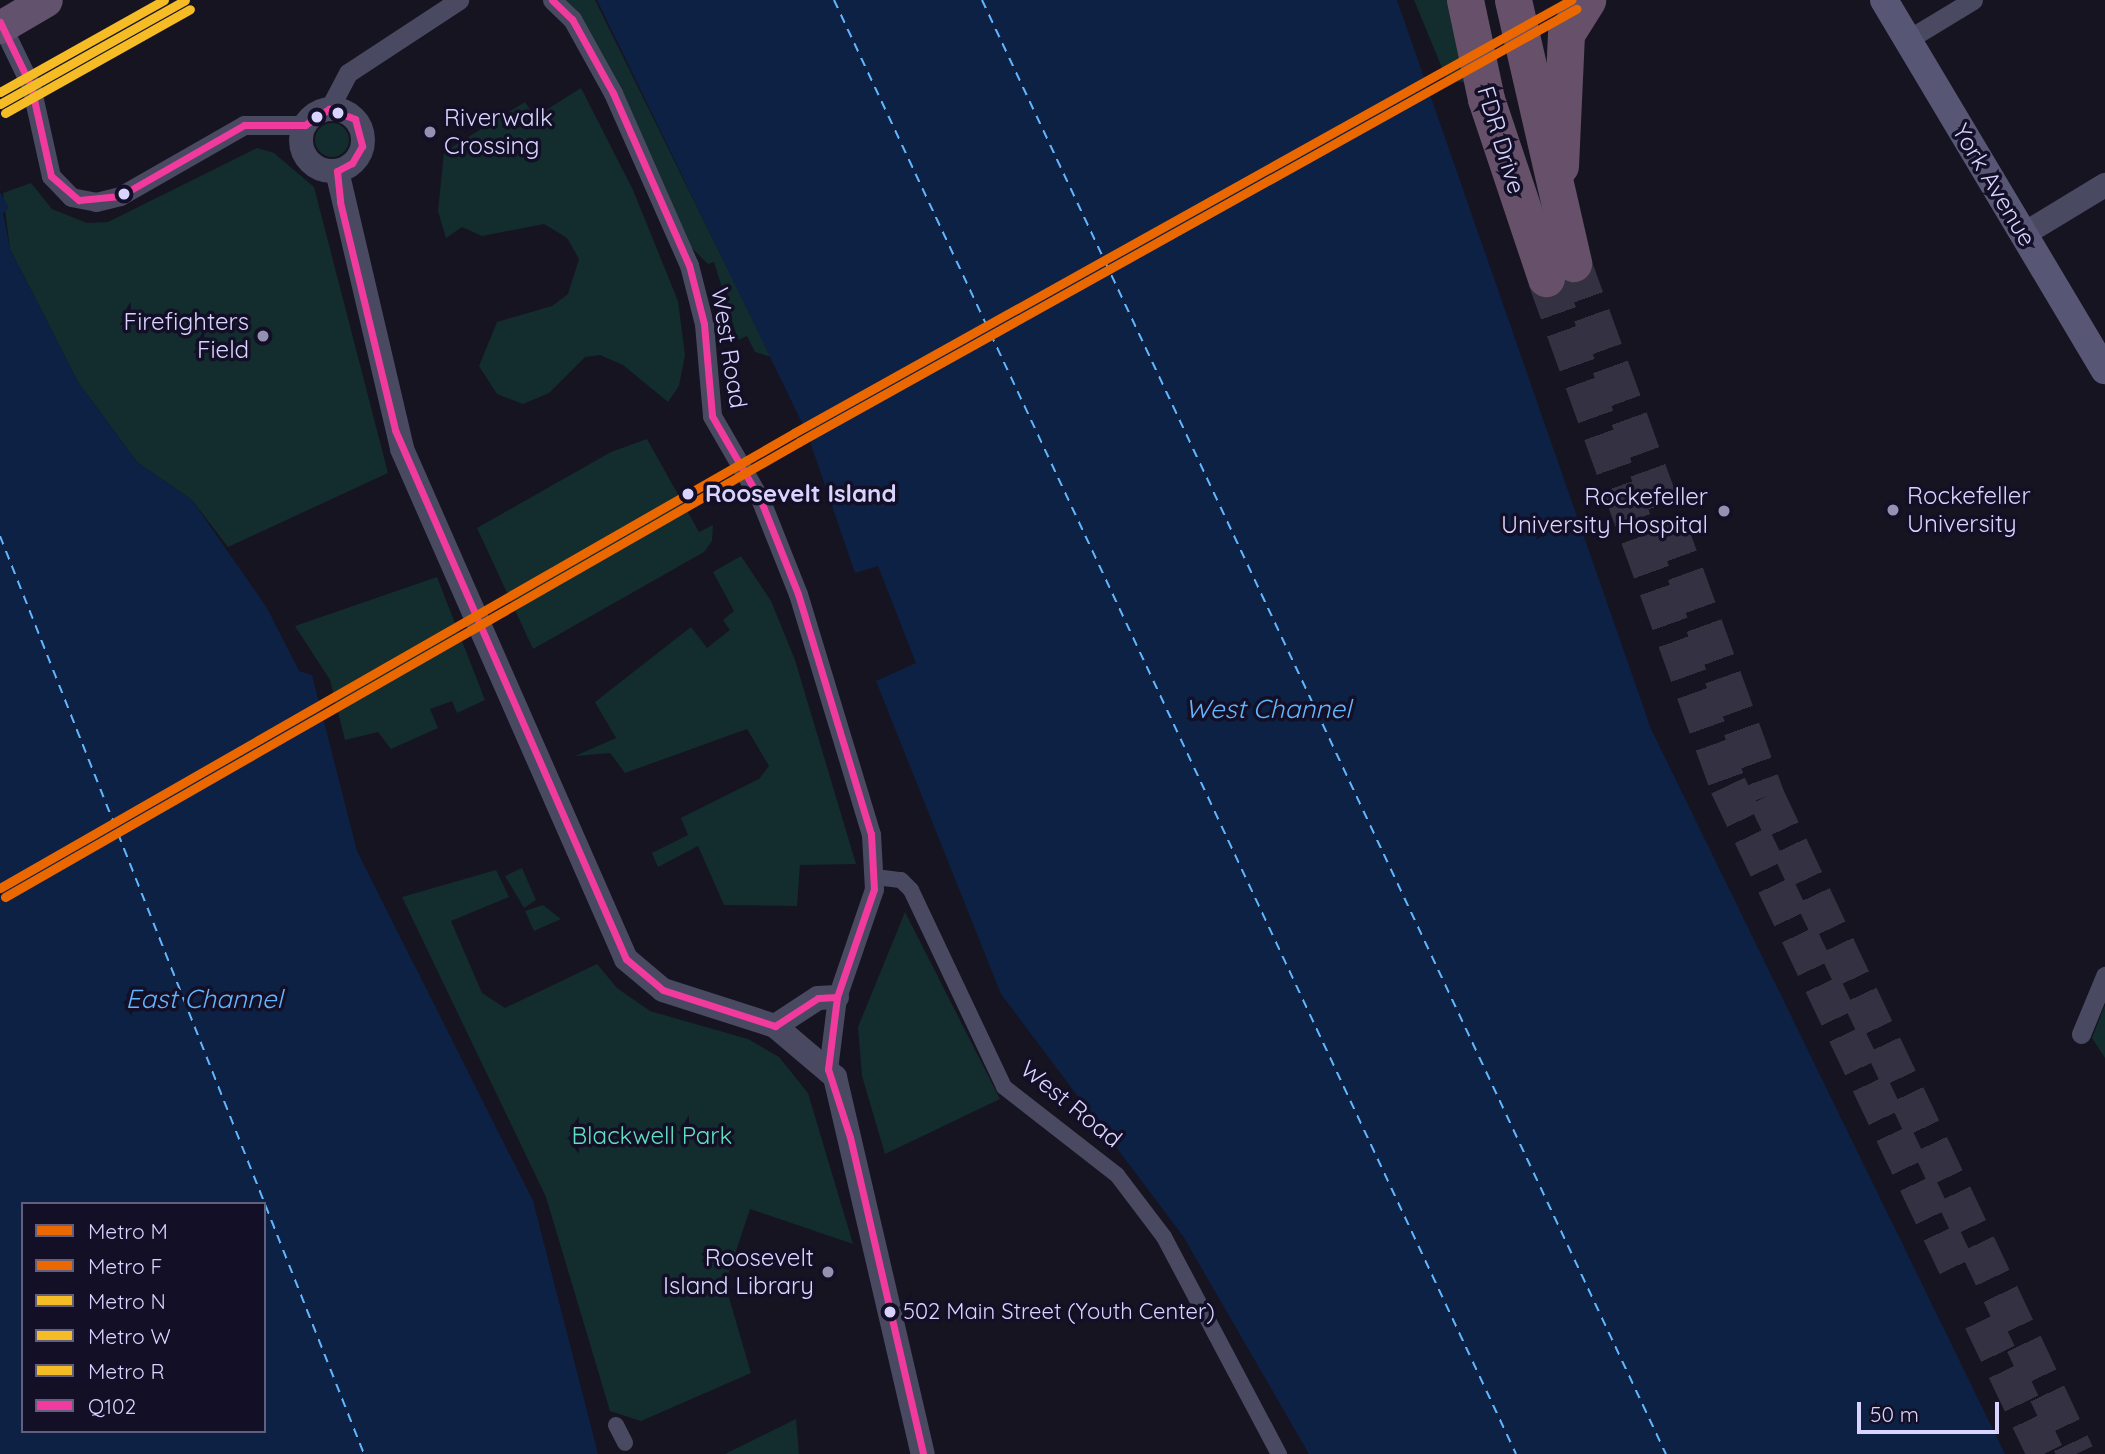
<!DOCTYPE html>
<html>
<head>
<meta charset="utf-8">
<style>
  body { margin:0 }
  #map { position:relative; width:2105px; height:1454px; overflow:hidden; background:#161421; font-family:Quicksand,sans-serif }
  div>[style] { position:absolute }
  .green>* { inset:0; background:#132c2d }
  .round { border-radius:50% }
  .water>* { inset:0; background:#0d2144 }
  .ferry>* { height:2px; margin-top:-1px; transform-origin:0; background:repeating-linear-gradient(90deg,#62b6ff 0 9px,transparent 0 16px) }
  .motorway-tunnel>* { height:37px; margin-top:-18.5px; transform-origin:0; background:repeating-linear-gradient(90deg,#333142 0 37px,transparent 0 55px) }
  .pedestrian>* { height:16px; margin:-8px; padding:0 8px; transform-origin:8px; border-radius:8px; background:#4a4962 }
  .minor>* { height:19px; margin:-9.5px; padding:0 9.5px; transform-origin:9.5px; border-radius:9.5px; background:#4a4962 }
  .tertiary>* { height:24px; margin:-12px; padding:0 12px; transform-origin:12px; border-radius:12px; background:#4a4962 }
  .tertiary>.ring { margin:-12px; padding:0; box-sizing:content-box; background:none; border:24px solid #4a4962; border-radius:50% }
  .secondary>* { height:28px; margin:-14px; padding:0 14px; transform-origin:14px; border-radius:14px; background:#575674 }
  .trunk>* { height:33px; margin:-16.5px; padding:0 16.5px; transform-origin:16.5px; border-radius:16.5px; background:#62526e }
  .motorway>* { height:37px; margin:-18.5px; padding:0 18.5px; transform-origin:18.5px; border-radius:18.5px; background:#67516a }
  .bus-1>* { height:7px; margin:-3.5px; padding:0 3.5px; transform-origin:3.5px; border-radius:3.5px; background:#f13a9d }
  .metro-1>* { height:9px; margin:-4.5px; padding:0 4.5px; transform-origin:4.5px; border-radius:4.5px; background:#eb6800 }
  .metro-2>* { height:9px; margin:-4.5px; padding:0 4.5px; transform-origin:4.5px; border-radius:4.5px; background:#eb6800 }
  .metro-3>* { height:9px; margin:-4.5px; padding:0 4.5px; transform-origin:4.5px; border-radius:4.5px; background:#f6bc26 }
  .metro-4>* { height:9px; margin:-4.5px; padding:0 4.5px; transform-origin:4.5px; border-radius:4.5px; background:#f6bc26 }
  .metro-5>* { height:9px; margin:-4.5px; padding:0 4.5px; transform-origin:4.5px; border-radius:4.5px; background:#f6bc26 }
  .dots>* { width:19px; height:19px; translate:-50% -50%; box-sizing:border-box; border:4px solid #130f26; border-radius:50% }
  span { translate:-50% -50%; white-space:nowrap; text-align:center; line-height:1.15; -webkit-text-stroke:7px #130f26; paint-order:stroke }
  .bus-label { font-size:22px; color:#d9d4ff }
  .left { translate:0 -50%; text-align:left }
  .poi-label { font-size:24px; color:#d9d4ff }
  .right { translate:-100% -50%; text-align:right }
  .street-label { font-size:24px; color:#d9d4ff }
  .stop-label { font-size:24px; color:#d9d4ff; font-weight:700 }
  .park-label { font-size:24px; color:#5fe0c0 }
  .water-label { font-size:26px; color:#62b6ff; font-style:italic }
  .legend { position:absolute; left:21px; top:1202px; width:245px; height:231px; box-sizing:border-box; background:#130f26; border:2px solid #625e7d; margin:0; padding:9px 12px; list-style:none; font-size:21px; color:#d9d4ff }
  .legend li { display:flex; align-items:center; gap:14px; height:35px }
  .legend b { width:35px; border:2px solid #625e7d }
  .scale { position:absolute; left:1857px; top:1402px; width:142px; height:32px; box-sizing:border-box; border:4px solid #d9d4ff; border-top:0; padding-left:9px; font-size:21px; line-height:24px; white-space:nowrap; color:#d9d4ff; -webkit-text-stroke:5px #130f26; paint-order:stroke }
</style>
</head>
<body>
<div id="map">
  <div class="green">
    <i style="clip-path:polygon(566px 0,595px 0,771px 357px,755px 352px,747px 336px,738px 340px,714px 262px,708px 264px,689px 245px,607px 68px)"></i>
    <i style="clip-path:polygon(1414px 0,1453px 0,1469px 83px,1447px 80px)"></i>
    <i style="clip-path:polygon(581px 88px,633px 190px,678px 301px,685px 355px,679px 386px,668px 402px,623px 365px,600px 355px,585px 357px,549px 393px,523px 404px,497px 394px,479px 366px,497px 322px,552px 306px,568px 294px,579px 259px,567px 238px,544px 224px,482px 236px,462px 227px,446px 238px,438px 211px,444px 152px,525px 102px,535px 117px)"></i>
    <i class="round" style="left:315px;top:123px;width:34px;height:34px"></i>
    <i style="clip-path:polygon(257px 148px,274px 153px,314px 187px,388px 473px,228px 547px,192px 500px,137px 462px,78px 382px,10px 249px,3px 193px,31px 183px,52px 209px,87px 223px,108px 222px)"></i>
    <i style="clip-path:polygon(647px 439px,699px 532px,713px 525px,712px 541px,704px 552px,533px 649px,477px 528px,611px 452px)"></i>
    <i style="clip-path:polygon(741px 556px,771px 601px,795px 660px,856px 864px,800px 865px,797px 906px,724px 905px,698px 846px,658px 867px,652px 853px,688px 835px,681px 818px,759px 779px,769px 766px,747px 729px,625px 773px,610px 753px,575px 756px,616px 738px,595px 702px,691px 627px,707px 648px,730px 630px,723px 620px,734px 611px,713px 572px)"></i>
    <i style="clip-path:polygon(437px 577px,485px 700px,457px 713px,452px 701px,430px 709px,438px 728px,391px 749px,378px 732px,345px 740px,330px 680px,295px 626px)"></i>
    <i style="clip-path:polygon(522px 868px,536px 900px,524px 908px,505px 876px)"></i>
    <i style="clip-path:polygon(496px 870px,509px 897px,451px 921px,482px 993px,505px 1008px,597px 964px,617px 988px,650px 1011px,748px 1039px,779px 1057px,808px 1093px,853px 1244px,750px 1209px,725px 1284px,751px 1373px,641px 1421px,610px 1411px,546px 1197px,402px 897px)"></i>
    <i style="clip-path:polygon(543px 905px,561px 919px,534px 931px,525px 911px)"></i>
    <i style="clip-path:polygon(905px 912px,1000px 1099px,885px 1154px,862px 1076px,858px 1027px)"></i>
    <i style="clip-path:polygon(2105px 1005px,2105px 1058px,2092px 1038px)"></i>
    <i style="clip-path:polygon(796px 1419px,799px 1454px,725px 1454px)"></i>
  </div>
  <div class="water">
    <i style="clip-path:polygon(597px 0,1397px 0,1651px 729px,2005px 1454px,1309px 1454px,1183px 1236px,1001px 994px,876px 681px,916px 663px,878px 566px,855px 573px,807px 433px)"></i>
    <i style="clip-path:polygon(evenodd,0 192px,9px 208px,3px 213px,10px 249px,78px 382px,137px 462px,192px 500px,267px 608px,299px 671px,312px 675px,357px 851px,533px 1201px,598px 1454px,0 1454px,0 192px,23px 1204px,264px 1204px,264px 1431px,23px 1431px,23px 1204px)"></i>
  </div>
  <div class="ferry">
    <i style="left:834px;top:0;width:1606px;rotate:64.87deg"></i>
    <i style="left:982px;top:0;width:1607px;rotate:64.81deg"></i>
    <i style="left:0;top:536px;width:988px;rotate:68.37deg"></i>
  </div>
  <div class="motorway-tunnel">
    <i style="left:1573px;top:263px;width:567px;rotate:70.09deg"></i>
    <i style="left:1766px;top:796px;width:727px;rotate:64.77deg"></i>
    <i style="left:1546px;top:278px;width:539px;rotate:70.25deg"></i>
    <i style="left:1728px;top:785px;width:538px;rotate:64.58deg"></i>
    <i style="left:1982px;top:1320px;width:148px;rotate:64.5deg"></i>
  </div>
  <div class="pedestrian">
    <i style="left:875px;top:877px;width:26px;rotate:7deg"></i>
    <i style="left:901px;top:880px;width:14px;rotate:45deg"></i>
    <i style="left:911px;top:890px;width:218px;rotate:64.7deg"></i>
    <i style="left:1004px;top:1087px;width:143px;rotate:37.9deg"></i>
    <i style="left:1117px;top:1175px;width:78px;rotate:52.8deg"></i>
    <i style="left:1164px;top:1237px;width:246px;rotate:62.1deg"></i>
    <i style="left:616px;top:1425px;width:20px;rotate:63deg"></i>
  </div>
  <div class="minor">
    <i style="left:552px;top:0;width:28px;rotate:44deg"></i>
    <i style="left:572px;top:19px;width:85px;rotate:61deg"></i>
    <i style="left:613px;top:93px;width:188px;rotate:66.2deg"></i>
    <i style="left:689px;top:265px;width:61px;rotate:75.7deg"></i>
    <i style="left:704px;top:324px;width:92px;rotate:85deg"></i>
    <i style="left:712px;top:416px;width:98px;rotate:60deg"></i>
    <i style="left:761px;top:501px;width:100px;rotate:68.3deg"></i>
    <i style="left:798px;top:594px;width:251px;rotate:73.1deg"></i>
    <i style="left:871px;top:834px;width:55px;rotate:86.9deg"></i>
    <i style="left:874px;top:889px;width:114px;rotate:108.9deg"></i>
    <i style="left:837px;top:997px;width:73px;rotate:97.1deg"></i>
    <i style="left:0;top:22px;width:71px;rotate:64.2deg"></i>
    <i style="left:31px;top:86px;width:92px;rotate:77.5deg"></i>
    <i style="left:51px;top:176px;width:29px;rotate:46deg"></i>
    <i style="left:71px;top:197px;width:25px;rotate:11deg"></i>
    <i style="left:96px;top:202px;width:25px;rotate:-14deg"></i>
    <i style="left:120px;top:196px;width:143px;rotate:-29.8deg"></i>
    <i style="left:244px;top:125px;width:61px"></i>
    <i style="left:1907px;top:40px;width:77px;rotate:-31.2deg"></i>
    <i style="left:329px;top:109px;width:41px;rotate:-62.2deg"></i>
    <i style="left:348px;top:73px;width:133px;rotate:-33.3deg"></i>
    <i style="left:2081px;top:1034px;width:63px;rotate:-67.5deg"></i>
  </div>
  <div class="tertiary">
    <i class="ring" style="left:301px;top:109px;width:38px;height:38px"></i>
    <i style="left:337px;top:171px;width:285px;rotate:76.8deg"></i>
    <i style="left:402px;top:449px;width:557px;rotate:66.29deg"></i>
    <i style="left:626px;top:959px;width:48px;rotate:40deg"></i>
    <i style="left:663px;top:990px;width:118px;rotate:17.8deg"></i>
    <i style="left:775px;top:1026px;width:79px;rotate:40.4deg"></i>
    <i style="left:835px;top:1077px;width:387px;rotate:76.9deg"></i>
    <i style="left:2024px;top:234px;width:95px;rotate:-31.2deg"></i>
    <i style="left:775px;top:1026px;width:51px;rotate:-33.1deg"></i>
    <i style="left:818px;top:998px;width:19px;rotate:-3deg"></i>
  </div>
  <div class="secondary">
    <i style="left:1884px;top:0;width:431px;rotate:59.2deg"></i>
  </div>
  <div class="trunk">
    <i style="left:0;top:27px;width:53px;rotate:-30.4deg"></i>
  </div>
  <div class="motorway">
    <i style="left:1465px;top:0;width:101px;rotate:78deg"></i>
    <i style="left:1486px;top:99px;width:189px;rotate:71.5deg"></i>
    <i style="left:1513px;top:0;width:270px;rotate:77.1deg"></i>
    <i style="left:1560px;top:166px;width:132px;rotate:-87.4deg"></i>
    <i style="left:1566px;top:34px;width:40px;rotate:-58deg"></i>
  </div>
  <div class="bus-1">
    <i style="left:552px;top:0;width:28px;rotate:44deg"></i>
    <i style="left:572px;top:19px;width:85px;rotate:61deg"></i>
    <i style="left:613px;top:93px;width:188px;rotate:66.2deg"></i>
    <i style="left:689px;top:265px;width:61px;rotate:75.7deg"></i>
    <i style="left:704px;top:324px;width:92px;rotate:85deg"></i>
    <i style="left:712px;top:416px;width:98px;rotate:60deg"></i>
    <i style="left:761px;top:501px;width:100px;rotate:68.3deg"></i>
    <i style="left:798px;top:594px;width:251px;rotate:73.1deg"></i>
    <i style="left:871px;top:834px;width:55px;rotate:86.9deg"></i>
    <i style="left:874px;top:889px;width:114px;rotate:108.9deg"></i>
    <i style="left:837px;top:997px;width:73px;rotate:97.1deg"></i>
    <i style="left:828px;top:1069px;width:71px;rotate:72.1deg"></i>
    <i style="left:850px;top:1137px;width:325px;rotate:77deg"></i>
    <i style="left:0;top:22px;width:71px;rotate:64.2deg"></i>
    <i style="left:31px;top:86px;width:92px;rotate:77.5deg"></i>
    <i style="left:51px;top:176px;width:37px;rotate:41deg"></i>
    <i style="left:79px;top:200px;width:41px;rotate:-5.6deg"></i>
    <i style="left:120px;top:196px;width:143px;rotate:-29.8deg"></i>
    <i style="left:244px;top:125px;width:61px"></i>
    <i style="left:305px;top:125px;width:29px;rotate:-34deg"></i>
    <i style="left:329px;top:109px;width:28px;rotate:21deg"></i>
    <i style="left:355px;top:119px;width:28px;rotate:75deg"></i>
    <i style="left:362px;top:146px;width:20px;rotate:120deg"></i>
    <i style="left:352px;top:163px;width:17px;rotate:152deg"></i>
    <i style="left:337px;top:171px;width:31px;rotate:84deg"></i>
    <i style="left:340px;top:202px;width:235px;rotate:76.4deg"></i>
    <i style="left:395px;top:430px;width:577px;rotate:66.41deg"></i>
    <i style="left:626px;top:959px;width:48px;rotate:40deg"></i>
    <i style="left:663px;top:990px;width:118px;rotate:17.8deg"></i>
    <i style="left:775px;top:1026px;width:51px;rotate:-33.1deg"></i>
    <i style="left:818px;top:998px;width:19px;rotate:-3deg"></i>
  </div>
  <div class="metro-1">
    <i style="left:0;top:888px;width:915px;rotate:-29.81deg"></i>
    <i style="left:794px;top:433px;width:890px;rotate:-29.13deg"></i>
  </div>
  <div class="metro-2">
    <i style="left:5px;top:897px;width:915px;rotate:-29.81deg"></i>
    <i style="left:799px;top:442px;width:890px;rotate:-29.13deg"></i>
  </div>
  <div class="metro-3">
    <i style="left:0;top:104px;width:212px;rotate:-29.3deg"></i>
  </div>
  <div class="metro-4">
    <i style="left:5px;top:113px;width:212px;rotate:-29.3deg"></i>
  </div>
  <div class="metro-5">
    <i style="left:0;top:92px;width:188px;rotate:-29.3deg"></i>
  </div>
  <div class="dots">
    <i style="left:338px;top:113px;background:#d9d4ff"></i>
    <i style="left:317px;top:117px;background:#d9d4ff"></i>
    <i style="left:430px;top:132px;background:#9591b1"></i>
    <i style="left:124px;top:194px;background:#d9d4ff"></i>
    <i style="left:263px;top:336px;background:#9591b1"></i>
    <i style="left:688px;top:494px;background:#d9d4ff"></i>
    <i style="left:1893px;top:510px;background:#9591b1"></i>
    <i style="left:1724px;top:511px;background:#9591b1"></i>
    <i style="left:828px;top:1272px;background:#9591b1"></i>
    <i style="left:890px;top:1312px;background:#d9d4ff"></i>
  </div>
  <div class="bus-label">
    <span class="left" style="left:903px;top:1312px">502 Main Street (Youth Center)</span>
  </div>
  <div class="poi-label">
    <span class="left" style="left:444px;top:132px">Riverwalk<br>Crossing</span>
    <span class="right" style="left:249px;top:336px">Firefighters<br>Field</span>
    <span class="left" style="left:1907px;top:510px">Rockefeller<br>University</span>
    <span class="right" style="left:1708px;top:511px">Rockefeller<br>University Hospital</span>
    <span class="right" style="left:814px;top:1272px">Roosevelt<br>Island Library</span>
  </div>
  <div class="street-label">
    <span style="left:1501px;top:140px;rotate:73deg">FDR Drive</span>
    <span style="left:1994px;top:185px;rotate:59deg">York Avenue</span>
    <span style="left:729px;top:348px;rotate:81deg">West Road</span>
    <span style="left:1071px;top:1104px;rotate:39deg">West Road</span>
  </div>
  <div class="stop-label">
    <span class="left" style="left:705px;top:494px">Roosevelt Island</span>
  </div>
  <div class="park-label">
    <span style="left:652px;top:1136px">Blackwell Park</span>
  </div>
  <div class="water-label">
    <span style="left:1268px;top:709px">West Channel</span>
    <span style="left:204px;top:999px">East Channel</span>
  </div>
  <ul class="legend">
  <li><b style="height:9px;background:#eb6800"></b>Metro M</li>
  <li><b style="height:9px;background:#eb6800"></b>Metro F</li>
  <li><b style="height:9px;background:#f6bc26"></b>Metro N</li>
  <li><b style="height:9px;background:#f6bc26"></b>Metro W</li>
  <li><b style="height:9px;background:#f6bc26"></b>Metro R</li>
  <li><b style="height:9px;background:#f13a9d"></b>Q102</li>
  </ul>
  <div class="scale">50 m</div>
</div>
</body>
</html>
